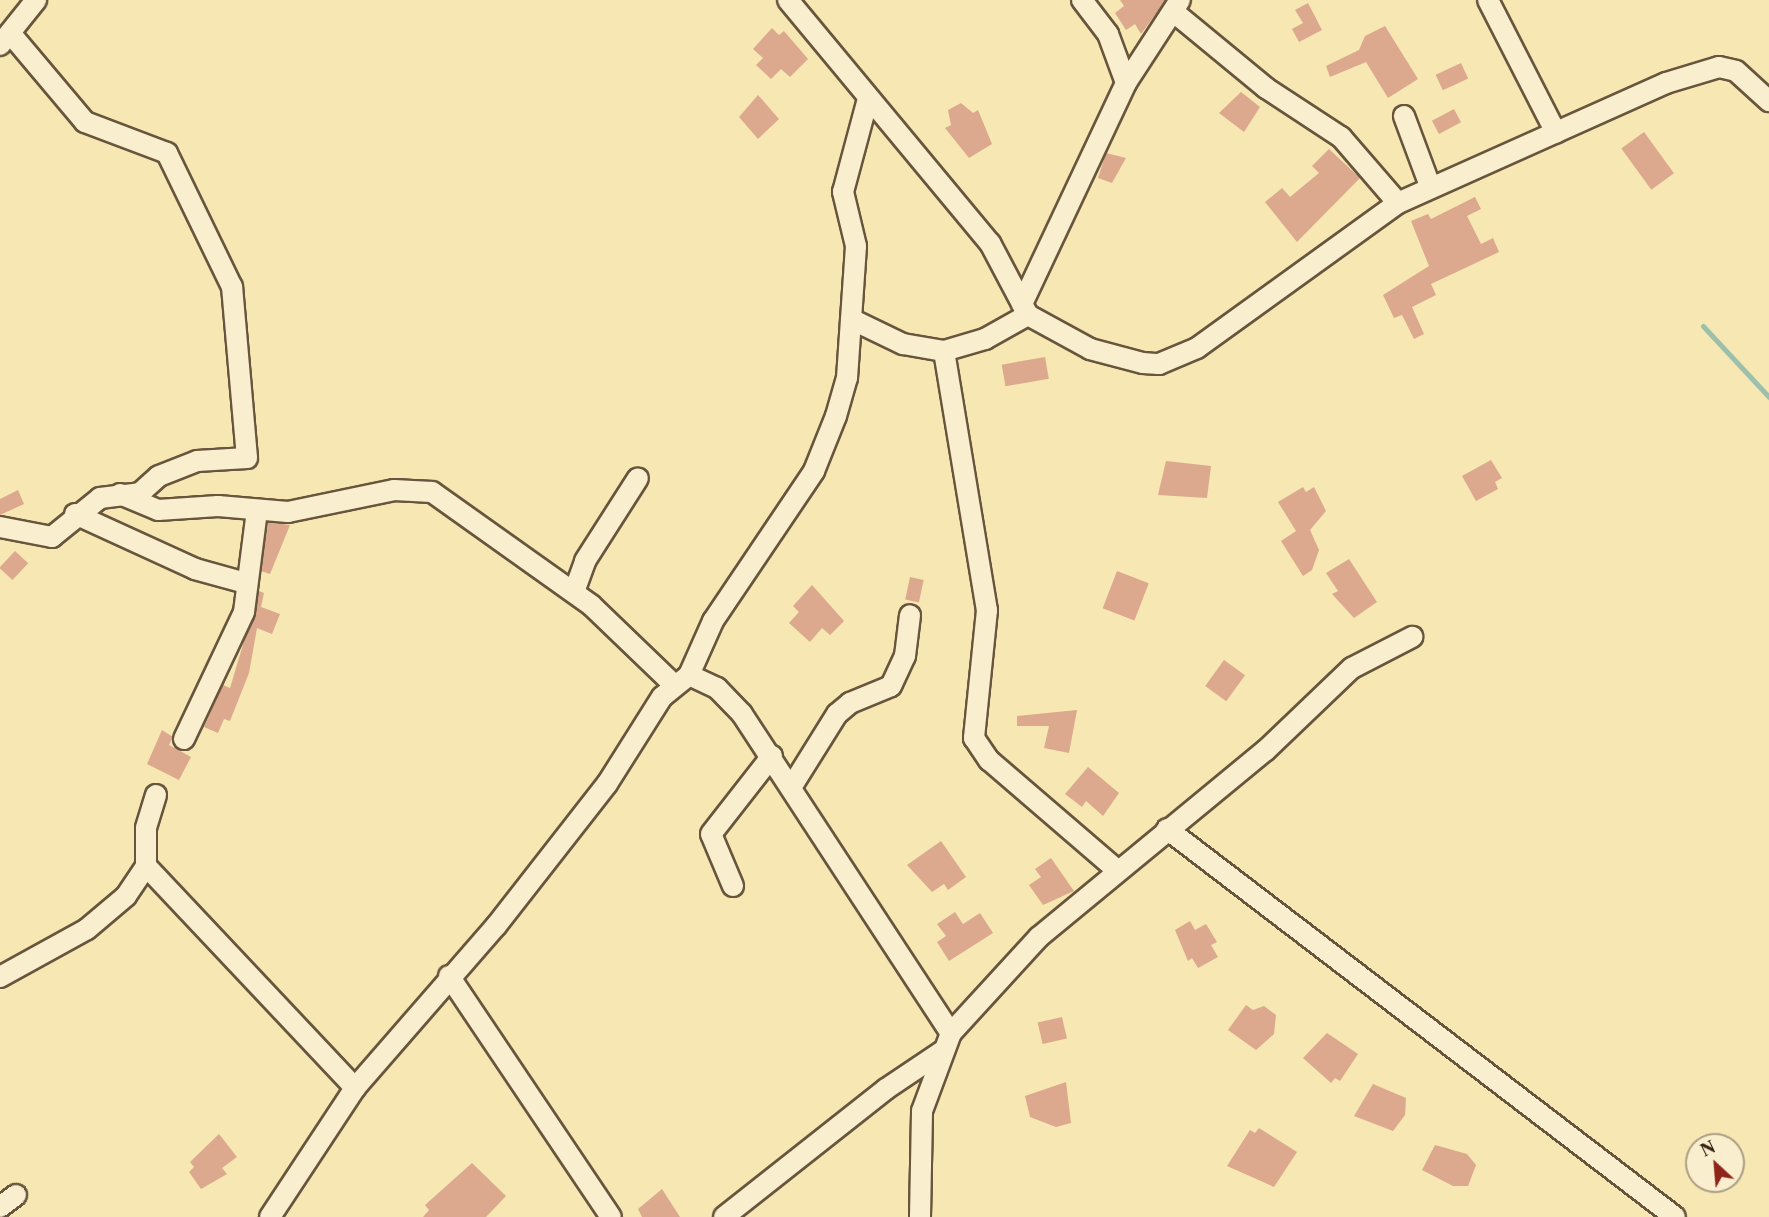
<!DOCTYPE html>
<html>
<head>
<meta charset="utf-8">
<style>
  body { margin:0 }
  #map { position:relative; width:1769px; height:1217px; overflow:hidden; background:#f6e7b3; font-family:"Libre Caslon Text",serif }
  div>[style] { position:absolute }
  .stream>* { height:5px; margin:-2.5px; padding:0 2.5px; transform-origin:2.5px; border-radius:2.5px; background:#9dc0ad }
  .building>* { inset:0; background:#dca98e; transform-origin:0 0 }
  .roads { filter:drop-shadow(2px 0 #68553d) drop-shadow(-2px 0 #68553d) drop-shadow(0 2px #68553d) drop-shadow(0 -2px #68553d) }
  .street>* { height:20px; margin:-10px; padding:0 10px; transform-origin:10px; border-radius:10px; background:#f9efce }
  span { translate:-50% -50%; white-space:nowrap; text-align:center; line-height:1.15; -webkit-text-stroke:4.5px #f9efce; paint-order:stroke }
  .north { position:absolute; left:1685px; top:1133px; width:60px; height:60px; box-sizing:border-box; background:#f9efce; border:2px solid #ac9e84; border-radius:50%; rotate:334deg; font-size:16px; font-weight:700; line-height:24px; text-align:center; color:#382416 }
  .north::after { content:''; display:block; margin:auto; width:21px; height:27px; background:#8f2418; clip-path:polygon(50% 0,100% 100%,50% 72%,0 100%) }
</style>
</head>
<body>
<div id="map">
  <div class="stream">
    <i style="left:1703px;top:326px;width:97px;rotate:47.1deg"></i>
  </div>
  <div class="building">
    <i style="clip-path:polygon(1120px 0,1166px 0,1141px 34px,1135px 24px,1126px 30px,1115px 13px,1124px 6px)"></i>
    <i style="clip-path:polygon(1308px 3px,1322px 30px,1299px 42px,1292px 29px,1303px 23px,1295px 10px)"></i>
    <i style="clip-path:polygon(1385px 26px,1418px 79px,1388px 98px,1366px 62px,1330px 77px,1326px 66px,1359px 50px,1365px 36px)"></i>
    <i style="clip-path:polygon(772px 28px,779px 35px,784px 31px,808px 59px,790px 77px,781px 69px,771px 79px,756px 65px,763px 58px,753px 49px)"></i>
    <i style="left:1461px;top:63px;width:17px;height:28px;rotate:65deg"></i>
    <i style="clip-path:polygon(1241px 92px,1260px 107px,1244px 132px,1219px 113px)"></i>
    <i style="clip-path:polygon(758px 95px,779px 119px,758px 139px,739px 117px)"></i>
    <i style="clip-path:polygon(961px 103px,973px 113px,978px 110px,992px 144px,969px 158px,945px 128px,951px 125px,948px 110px)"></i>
    <i style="left:1454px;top:109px;width:15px;height:25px;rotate:62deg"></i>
    <i style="left:1644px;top:132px;width:51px;height:28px;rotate:54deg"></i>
    <i style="clip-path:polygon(1329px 149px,1360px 178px,1297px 242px,1265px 202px,1282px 188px,1290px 197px,1319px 173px,1312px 166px)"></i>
    <i style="clip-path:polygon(1106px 153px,1126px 158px,1112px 183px,1098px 178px)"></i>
    <i style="clip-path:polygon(1475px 197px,1481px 209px,1467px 216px,1481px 244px,1493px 238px,1499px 252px,1431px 284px,1436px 295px,1412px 307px,1424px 334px,1414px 339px,1402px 315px,1394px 318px,1383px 295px,1429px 266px,1411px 221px,1428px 214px,1431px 219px)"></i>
    <i style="left:1045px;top:357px;width:22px;height:44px;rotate:80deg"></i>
    <i style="clip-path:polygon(1491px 460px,1502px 478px,1495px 482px,1498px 489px,1476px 501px,1462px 476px)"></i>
    <i style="clip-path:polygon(1166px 461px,1211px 466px,1207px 498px,1158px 495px)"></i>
    <i style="clip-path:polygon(1303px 487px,1306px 492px,1314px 487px,1326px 511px,1310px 530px,1319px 550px,1312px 570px,1303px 576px,1281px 541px,1296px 531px,1278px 502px)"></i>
    <i style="clip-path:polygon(18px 490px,24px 504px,0 515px,0 499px)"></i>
    <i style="clip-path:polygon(268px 522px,290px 525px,270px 574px,261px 571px)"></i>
    <i style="left:15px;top:551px;width:18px;height:23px;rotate:43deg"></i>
    <i style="clip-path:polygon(1349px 559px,1377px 602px,1354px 618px,1332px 594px,1338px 591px,1326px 573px)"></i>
    <i style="left:1117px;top:571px;width:34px;height:40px;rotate:21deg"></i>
    <i style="left:910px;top:577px;width:14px;height:23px;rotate:12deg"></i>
    <i style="clip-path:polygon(812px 585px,844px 621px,830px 635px,822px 628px,810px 642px,789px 623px,799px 612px,793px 606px)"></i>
    <i style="clip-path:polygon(259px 591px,264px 593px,261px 607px,280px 614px,272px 634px,257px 628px,249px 673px,230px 721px,224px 719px,218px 733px,204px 727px,223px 685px,230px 688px)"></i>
    <i style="left:1224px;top:660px;width:26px;height:32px;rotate:36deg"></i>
    <i style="clip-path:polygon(1077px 710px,1069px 753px,1044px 748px,1049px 726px,1017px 726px,1017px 716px)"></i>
    <i style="clip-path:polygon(162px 730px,173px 737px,169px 745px,191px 757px,179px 780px,147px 764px)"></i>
    <i style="clip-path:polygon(1088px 767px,1119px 793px,1103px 816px,1086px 801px,1082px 807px,1065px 794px)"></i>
    <i style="clip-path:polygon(941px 841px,966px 877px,948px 890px,944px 884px,932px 892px,907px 865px)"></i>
    <i style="clip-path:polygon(1051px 858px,1074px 891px,1043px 905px,1029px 885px,1041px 877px,1035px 869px)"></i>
    <i style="clip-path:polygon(955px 912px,963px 924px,980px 913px,993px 933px,949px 961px,937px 942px,946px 936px,937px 924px)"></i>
    <i style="clip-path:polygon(1190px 921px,1195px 930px,1206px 924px,1217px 942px,1211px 945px,1218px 957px,1198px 968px,1192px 958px,1188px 961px,1175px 930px)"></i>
    <i style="clip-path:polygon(1246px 1005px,1253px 1010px,1264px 1006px,1276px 1015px,1274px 1034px,1256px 1050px,1228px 1030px)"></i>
    <i style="left:1062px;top:1017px;width:22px;height:25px;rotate:77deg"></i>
    <i style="clip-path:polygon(1327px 1033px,1358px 1054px,1340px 1081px,1335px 1078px,1331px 1083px,1303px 1058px)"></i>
    <i style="clip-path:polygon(1066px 1082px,1071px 1123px,1056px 1127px,1030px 1117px,1025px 1096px)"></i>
    <i style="clip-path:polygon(1373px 1084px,1406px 1098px,1405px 1115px,1393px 1131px,1354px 1116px)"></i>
    <i style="clip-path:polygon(1259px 1128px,1297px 1152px,1274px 1187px,1227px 1166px,1250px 1130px,1255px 1133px)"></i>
    <i style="clip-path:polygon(219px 1134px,237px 1157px,222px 1168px,227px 1174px,201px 1189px,189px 1172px,194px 1167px,190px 1162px)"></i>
    <i style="clip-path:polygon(1435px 1145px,1467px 1154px,1476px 1165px,1468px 1186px,1453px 1186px,1422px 1170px)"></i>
    <i style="clip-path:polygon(472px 1163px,506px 1196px,486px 1217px,423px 1217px,429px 1210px,425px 1205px)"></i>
    <i style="clip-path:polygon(662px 1189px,680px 1217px,642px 1217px,638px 1209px)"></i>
  </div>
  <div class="roads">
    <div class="street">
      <i style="left:788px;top:0;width:316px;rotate:50.3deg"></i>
      <i style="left:990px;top:243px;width:81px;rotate:62.2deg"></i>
      <i style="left:1028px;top:315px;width:71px;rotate:28.7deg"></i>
      <i style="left:1090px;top:349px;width:55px;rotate:14.8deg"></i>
      <i style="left:1143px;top:363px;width:16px;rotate:4deg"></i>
      <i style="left:1159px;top:364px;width:41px;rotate:-22.8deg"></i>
      <i style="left:1197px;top:348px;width:248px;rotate:-35.8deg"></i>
      <i style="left:1398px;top:203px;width:294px;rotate:-24.1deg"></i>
      <i style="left:1666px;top:83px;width:55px;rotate:-16.8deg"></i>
      <i style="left:1719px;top:67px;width:17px;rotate:13deg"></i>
      <i style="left:1736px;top:71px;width:45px;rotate:42.3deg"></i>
      <i style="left:1082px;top:0;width:43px;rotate:52.6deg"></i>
      <i style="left:1108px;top:34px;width:52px;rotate:69.8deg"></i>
      <i style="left:1488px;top:0;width:149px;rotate:62.9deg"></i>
      <i style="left:1175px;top:13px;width:118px;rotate:39.5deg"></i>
      <i style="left:1266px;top:88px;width:90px;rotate:33.2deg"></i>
      <i style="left:1341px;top:137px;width:87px;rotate:49.2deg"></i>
      <i style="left:0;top:45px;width:58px;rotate:-51.3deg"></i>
      <i style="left:1404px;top:116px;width:75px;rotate:69.6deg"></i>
      <i style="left:1022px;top:304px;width:244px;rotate:-64.8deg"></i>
      <i style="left:1126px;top:83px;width:99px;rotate:-57deg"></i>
      <i style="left:851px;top:319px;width:58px;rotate:25.7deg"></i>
      <i style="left:903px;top:344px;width:42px;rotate:9.7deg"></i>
      <i style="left:944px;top:351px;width:43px;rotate:-16.3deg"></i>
      <i style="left:985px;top:339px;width:49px;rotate:-29.2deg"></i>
      <i style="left:944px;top:351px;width:263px;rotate:80.6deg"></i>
      <i style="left:987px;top:610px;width:129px;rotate:95.8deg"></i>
      <i style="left:974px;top:738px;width:27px;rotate:56deg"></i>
      <i style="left:989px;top:760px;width:170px;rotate:40.7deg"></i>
      <i style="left:120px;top:494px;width:41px;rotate:22.8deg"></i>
      <i style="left:158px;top:510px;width:60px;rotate:-3.8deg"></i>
      <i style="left:218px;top:506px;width:70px;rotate:4.9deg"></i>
      <i style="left:288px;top:512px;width:108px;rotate:-11.7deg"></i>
      <i style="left:394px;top:490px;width:38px;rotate:3deg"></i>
      <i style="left:432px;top:492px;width:195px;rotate:35.4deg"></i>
      <i style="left:591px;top:605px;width:114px;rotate:43.9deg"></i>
      <i style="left:75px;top:514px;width:132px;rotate:24.6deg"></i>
      <i style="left:195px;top:569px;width:53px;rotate:15.4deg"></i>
      <i style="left:0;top:527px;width:53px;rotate:10.9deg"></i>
      <i style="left:52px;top:537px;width:62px;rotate:-39.1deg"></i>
      <i style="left:100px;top:498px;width:40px;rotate:-7.1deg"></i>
      <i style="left:140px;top:493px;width:25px;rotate:-42deg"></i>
      <i style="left:159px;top:476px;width:41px;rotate:-21.5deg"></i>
      <i style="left:197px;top:461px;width:50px;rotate:-3.4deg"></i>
      <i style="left:247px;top:458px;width:172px;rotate:-95deg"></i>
      <i style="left:232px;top:287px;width:149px;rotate:-115.9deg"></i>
      <i style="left:167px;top:153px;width:88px;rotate:-159.3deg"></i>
      <i style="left:85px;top:122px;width:116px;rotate:-130.1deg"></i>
      <i style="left:574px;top:592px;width:33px;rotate:-70deg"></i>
      <i style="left:585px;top:561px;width:98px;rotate:-57.4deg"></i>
      <i style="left:689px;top:675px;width:59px;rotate:-66deg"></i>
      <i style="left:713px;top:621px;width:181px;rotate:-56deg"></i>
      <i style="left:814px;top:471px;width:59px;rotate:-68.2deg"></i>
      <i style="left:836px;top:416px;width:40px;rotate:-74deg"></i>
      <i style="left:847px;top:378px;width:132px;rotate:-86.1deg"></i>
      <i style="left:856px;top:246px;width:56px;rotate:-103.5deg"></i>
      <i style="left:843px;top:192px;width:96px;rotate:-75deg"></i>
      <i style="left:184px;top:739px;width:140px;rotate:-64.7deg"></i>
      <i style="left:244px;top:612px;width:103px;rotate:-82.7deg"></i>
      <i style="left:792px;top:786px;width:85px;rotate:-58deg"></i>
      <i style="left:837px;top:714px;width:17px;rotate:-40deg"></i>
      <i style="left:850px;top:703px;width:44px;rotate:-22.5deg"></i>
      <i style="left:891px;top:686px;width:33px;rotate:-65deg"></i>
      <i style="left:905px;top:656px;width:41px;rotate:-83deg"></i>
      <i style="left:156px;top:795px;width:34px;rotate:107deg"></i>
      <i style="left:146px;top:828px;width:38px;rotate:90deg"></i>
      <i style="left:146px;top:866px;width:305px;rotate:46.7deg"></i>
      <i style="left:1167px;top:829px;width:639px;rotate:37.37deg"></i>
      <i style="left:733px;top:886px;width:56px;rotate:-112.9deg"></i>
      <i style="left:711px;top:834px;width:99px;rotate:-52deg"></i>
      <i style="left:449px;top:976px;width:290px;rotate:56.1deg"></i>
      <i style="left:0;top:977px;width:99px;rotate:-28.9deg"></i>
      <i style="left:87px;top:929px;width:51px;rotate:-40.2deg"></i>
      <i style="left:126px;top:896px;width:36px;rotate:-56deg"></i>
      <i style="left:0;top:1207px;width:20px;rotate:-37deg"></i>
      <i style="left:270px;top:1217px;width:154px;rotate:-56.6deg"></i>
      <i style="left:355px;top:1088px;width:215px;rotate:-49deg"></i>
      <i style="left:496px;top:926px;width:180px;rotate:-52deg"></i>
      <i style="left:607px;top:784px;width:103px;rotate:-57.7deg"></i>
      <i style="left:662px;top:697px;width:35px;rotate:-39deg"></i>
      <i style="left:689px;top:675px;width:31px;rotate:25deg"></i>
      <i style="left:717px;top:688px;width:36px;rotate:46deg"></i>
      <i style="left:742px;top:714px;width:381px;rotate:56.8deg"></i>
      <i style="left:724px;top:1217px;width:206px;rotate:-38.3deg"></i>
      <i style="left:886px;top:1089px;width:70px;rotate:-33.9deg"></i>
      <i style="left:920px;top:1217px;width:106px;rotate:-88.9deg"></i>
      <i style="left:922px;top:1111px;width:83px;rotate:-69.6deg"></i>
      <i style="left:951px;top:1033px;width:130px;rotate:-47.5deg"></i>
      <i style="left:1039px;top:937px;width:293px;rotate:-39.5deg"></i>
      <i style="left:1265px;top:751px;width:120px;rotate:-43.7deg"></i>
      <i style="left:1352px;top:668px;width:68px;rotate:-27.3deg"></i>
    </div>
  </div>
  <div class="north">N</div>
</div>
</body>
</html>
